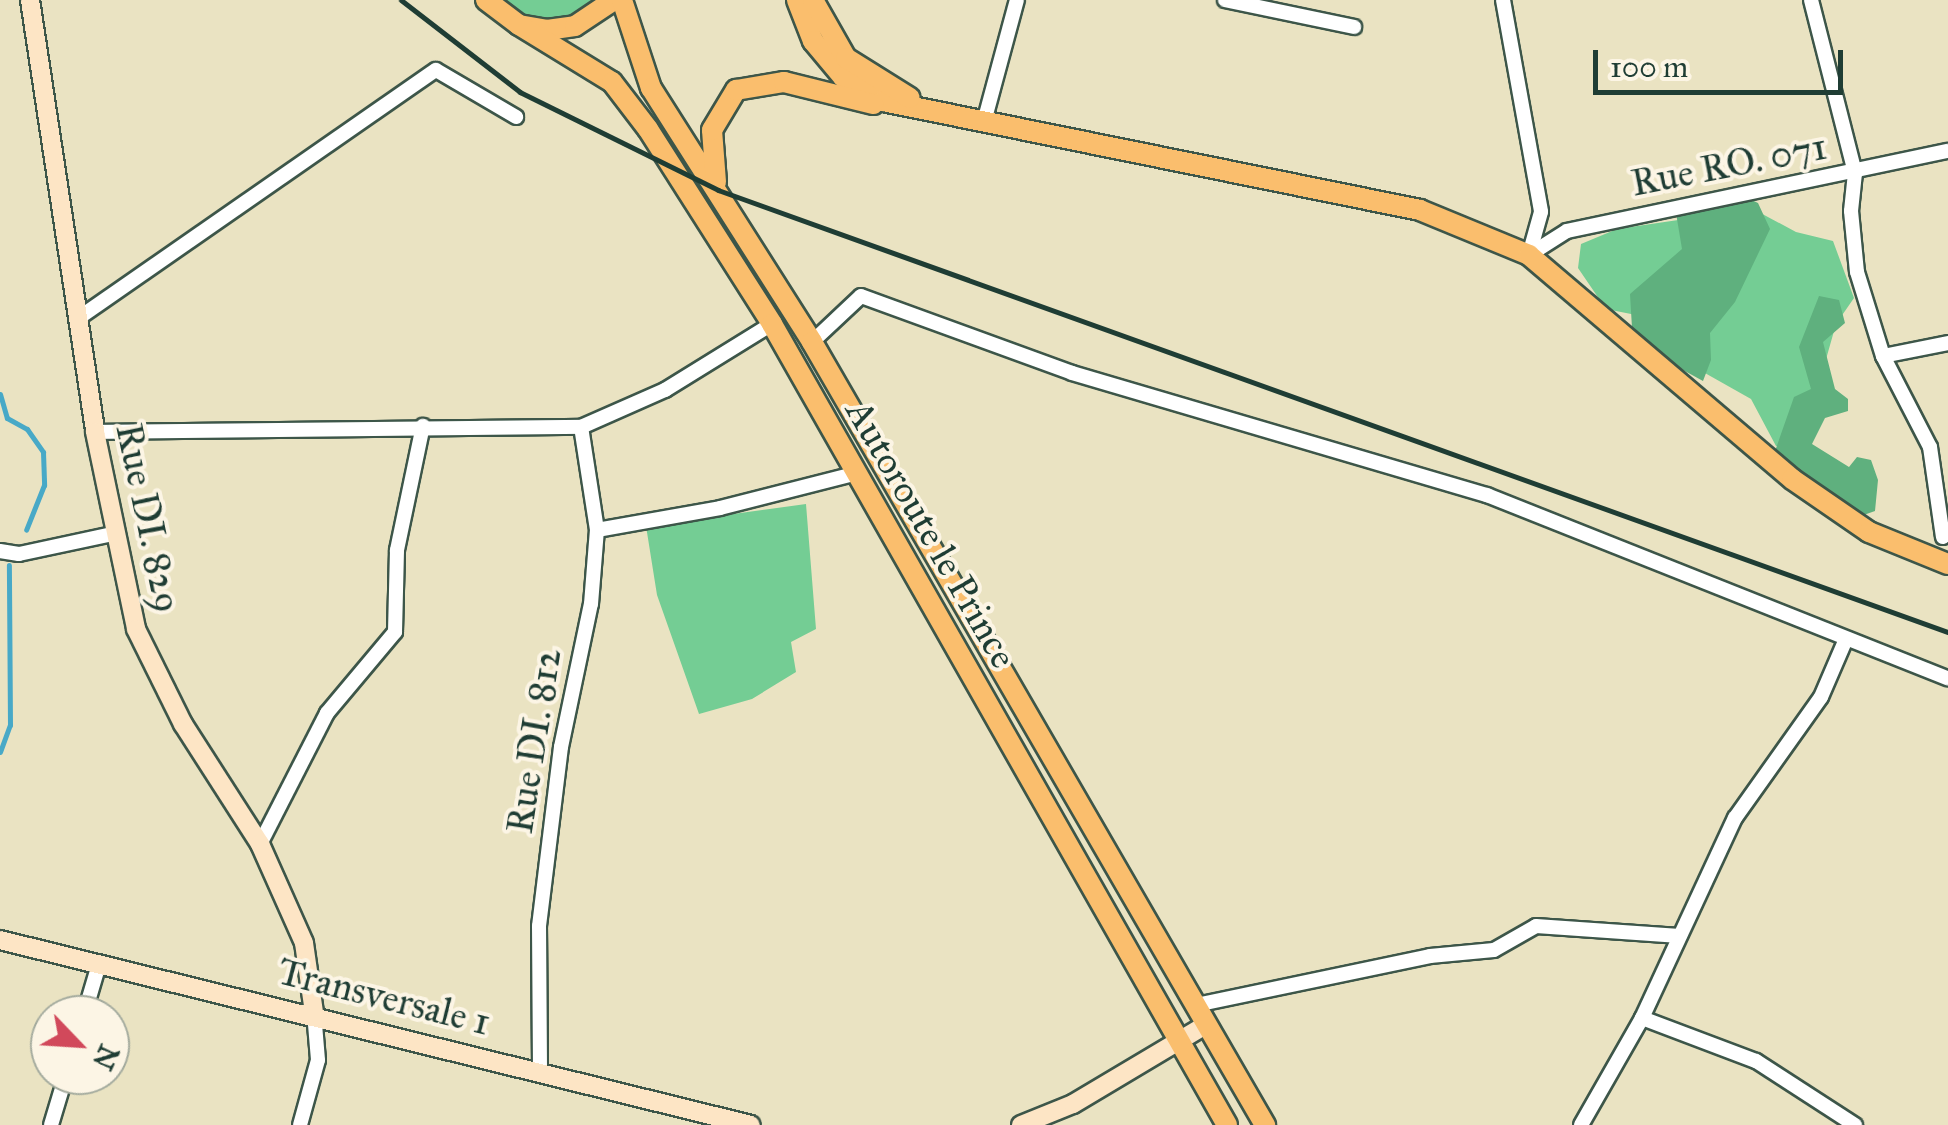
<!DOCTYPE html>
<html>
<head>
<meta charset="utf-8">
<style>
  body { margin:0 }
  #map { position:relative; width:1948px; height:1125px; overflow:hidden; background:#eae3c2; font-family:"IM FELL Great Primer",serif }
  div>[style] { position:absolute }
  .green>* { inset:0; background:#74cd94 }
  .forest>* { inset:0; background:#5fb07e }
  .stream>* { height:5px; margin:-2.5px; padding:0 2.5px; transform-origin:2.5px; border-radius:2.5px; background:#48a9c7 }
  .roads { filter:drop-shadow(2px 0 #3d5649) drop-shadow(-2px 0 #3d5649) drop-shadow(0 2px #3d5649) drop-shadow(0 -2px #3d5649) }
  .street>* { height:14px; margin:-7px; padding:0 7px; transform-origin:7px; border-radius:7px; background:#fff }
  .secondary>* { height:18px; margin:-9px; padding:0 9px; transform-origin:9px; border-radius:9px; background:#fde5c5 }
  .primary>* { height:20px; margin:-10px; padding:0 10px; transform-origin:10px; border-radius:10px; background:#fabe6d }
  .rail>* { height:5px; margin:-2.5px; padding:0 2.5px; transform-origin:2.5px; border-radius:2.5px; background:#1f3d34 }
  span { translate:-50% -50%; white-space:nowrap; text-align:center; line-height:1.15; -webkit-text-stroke:8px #fcf5e5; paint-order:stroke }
  .street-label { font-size:38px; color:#1f3d34 }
  .north { position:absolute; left:30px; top:995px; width:100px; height:100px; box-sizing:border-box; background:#fcf5e5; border:2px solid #a4ab9e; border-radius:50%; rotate:115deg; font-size:28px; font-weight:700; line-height:40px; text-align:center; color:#1f3d34 }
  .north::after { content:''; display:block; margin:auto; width:35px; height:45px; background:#d1495b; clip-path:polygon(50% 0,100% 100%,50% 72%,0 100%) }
  .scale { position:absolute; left:1593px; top:50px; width:250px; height:45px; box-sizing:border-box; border:5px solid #1f3d34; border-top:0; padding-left:12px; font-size:30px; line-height:35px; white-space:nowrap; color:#1f3d34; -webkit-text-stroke:8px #fcf5e5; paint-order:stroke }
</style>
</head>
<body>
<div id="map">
  <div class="green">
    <i style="clip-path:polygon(493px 0,607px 0,583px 17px,529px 22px)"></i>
    <i style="clip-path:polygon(1753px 209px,1796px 232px,1833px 241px,1854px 298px,1836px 324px,1802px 444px,1776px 446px,1751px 399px,1673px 355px,1646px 317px,1606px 309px,1578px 268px,1581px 244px,1617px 229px)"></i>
    <i style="clip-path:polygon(806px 504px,816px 629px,791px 642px,796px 672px,752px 699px,699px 714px,657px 595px,646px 526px)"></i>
  </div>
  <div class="forest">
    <i style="clip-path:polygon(1737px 193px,1758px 203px,1770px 229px,1735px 302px,1710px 333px,1711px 360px,1703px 381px,1672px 364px,1632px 328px,1630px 294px,1682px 249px,1676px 213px)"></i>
    <i style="clip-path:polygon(1819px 296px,1839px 300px,1845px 323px,1823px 342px,1835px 389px,1848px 399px,1848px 411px,1825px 418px,1812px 444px,1849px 467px,1857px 457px,1871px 460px,1878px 480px,1875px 511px,1858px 517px,1774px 454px,1794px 397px,1811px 389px,1799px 347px)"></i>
  </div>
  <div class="stream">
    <i style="left:0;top:394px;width:25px;rotate:74deg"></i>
    <i style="left:7px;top:418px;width:23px;rotate:29deg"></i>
    <i style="left:27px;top:429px;width:28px;rotate:55deg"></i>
    <i style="left:43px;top:452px;width:33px;rotate:88deg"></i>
    <i style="left:44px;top:485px;width:48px;rotate:111.8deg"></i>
    <i style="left:0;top:752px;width:29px;rotate:-70deg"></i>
    <i style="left:10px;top:725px;width:160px;rotate:-90.4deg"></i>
  </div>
  <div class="roads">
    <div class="street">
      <i style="left:1225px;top:0;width:132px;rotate:11.8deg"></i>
      <i style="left:1503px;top:0;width:215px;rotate:79.8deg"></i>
      <i style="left:1541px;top:212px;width:45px;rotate:105.6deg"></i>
      <i style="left:1811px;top:0;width:179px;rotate:75.7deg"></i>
      <i style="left:1855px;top:173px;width:38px;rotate:96deg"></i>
      <i style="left:1851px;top:211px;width:61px;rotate:84.4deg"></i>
      <i style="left:1857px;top:272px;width:88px;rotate:72.8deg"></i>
      <i style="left:1883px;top:356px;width:102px;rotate:62.7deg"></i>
      <i style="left:1930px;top:447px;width:91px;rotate:81.8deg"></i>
      <i style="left:984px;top:122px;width:126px;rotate:-74.9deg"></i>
      <i style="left:1529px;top:255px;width:45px;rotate:-32.3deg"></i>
      <i style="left:1567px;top:231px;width:389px;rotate:-11.9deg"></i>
      <i style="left:80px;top:317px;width:433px;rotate:-34.8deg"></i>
      <i style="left:436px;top:70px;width:93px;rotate:30.4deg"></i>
      <i style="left:812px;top:342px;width:67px;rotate:-43.2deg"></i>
      <i style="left:861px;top:296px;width:225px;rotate:20deg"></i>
      <i style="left:1072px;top:373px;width:433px;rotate:16.4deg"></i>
      <i style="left:1487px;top:495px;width:496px;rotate:21.7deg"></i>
      <i style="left:1883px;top:356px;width:66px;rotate:-11.3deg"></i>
      <i style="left:95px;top:432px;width:486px;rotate:-0.6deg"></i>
      <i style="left:581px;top:427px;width:92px;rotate:-23.8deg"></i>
      <i style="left:665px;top:390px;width:126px;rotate:-31.7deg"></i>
      <i style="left:597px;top:530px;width:125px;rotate:-10.1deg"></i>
      <i style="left:720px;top:508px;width:141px;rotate:-14.3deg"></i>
      <i style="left:0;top:551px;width:19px;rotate:9deg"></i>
      <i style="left:19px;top:554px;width:95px;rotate:-12.1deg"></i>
      <i style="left:260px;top:844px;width:147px;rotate:-62.9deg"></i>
      <i style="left:327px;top:713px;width:106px;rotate:-50deg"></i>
      <i style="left:395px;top:632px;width:82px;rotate:-88.6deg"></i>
      <i style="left:397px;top:550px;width:127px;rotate:-78.2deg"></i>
      <i style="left:1196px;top:1005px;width:239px;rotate:-11.8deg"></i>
      <i style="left:1430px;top:956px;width:64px;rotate:-5.4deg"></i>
      <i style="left:1494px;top:950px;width:48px;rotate:-29.7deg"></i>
      <i style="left:1536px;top:926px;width:144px;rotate:4deg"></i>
      <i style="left:84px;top:1015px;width:53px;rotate:-73.6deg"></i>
      <i style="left:1642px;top:1018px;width:122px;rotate:20.7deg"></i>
      <i style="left:1756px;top:1061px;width:118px;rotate:32.9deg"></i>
      <i style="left:540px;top:1068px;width:142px;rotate:-90.4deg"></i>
      <i style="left:539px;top:926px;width:180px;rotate:-83deg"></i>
      <i style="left:561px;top:747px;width:146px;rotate:-78.2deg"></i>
      <i style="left:591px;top:604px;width:74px;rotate:-85.4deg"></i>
      <i style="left:597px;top:530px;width:104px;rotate:-98.8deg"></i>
      <i style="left:51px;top:1125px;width:52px;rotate:-73.3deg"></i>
      <i style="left:300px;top:1125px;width:67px;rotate:-74.5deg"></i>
      <i style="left:318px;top:1060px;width:48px;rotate:-94.8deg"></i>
      <i style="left:1581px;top:1125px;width:123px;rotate:-60.3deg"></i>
      <i style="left:1642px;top:1018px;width:221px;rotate:-65.1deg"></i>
      <i style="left:1735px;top:818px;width:148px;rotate:-54.6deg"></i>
      <i style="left:1821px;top:697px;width:63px;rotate:-66.7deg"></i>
    </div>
    <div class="secondary">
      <i style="left:30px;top:0;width:437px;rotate:81.4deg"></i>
      <i style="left:95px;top:432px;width:201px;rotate:78.2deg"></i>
      <i style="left:136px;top:629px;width:106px;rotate:63.7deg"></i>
      <i style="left:183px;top:724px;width:143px;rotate:57.3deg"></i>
      <i style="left:260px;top:844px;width:108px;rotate:66deg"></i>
      <i style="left:304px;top:943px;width:70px;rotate:81.8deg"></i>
      <i style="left:0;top:940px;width:773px;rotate:13.84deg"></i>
      <i style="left:1021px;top:1125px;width:56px;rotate:-22deg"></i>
      <i style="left:1073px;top:1104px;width:156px;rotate:-30.8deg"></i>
    </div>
    <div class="primary">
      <i style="left:486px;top:0;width:41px;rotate:37.1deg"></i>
      <i style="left:519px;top:25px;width:28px;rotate:10deg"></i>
      <i style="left:547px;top:30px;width:28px;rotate:-8deg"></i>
      <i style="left:575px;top:26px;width:47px;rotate:-33.7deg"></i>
      <i style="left:622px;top:0;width:93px;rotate:71.8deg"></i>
      <i style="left:651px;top:88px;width:301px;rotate:57.6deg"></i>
      <i style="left:812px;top:342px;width:905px;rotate:59.95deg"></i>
      <i style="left:797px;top:0;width:44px;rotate:68.7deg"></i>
      <i style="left:813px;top:41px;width:47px;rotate:50.2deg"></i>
      <i style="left:843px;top:77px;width:47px;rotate:31deg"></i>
      <i style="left:883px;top:101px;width:548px;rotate:11.47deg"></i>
      <i style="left:1420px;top:210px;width:118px;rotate:22.4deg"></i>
      <i style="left:1529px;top:255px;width:345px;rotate:40.4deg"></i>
      <i style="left:1792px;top:479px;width:93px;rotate:34.5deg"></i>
      <i style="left:1869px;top:532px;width:85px;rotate:22.1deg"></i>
      <i style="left:813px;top:0;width:67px;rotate:60.4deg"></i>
      <i style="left:846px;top:58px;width:75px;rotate:32deg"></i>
      <i style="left:519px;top:25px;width:109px;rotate:31.5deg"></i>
      <i style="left:612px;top:82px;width:59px;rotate:52.5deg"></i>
      <i style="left:648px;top:129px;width:231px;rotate:57.5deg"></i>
      <i style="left:772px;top:324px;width:921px;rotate:60.4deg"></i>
      <i style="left:716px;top:182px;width:52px;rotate:-94.4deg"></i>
      <i style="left:712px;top:130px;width:47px;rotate:-59deg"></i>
      <i style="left:736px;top:90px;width:49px;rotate:-9.5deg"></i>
      <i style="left:784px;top:82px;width:92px;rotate:13.9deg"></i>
    </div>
  </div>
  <div class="rail">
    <i style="left:401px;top:0;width:150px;rotate:37.7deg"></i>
    <i style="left:520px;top:92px;width:221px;rotate:26.3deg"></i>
    <i style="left:718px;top:190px;width:1307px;rotate:19.77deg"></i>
  </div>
  <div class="street-label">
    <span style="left:1729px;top:165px;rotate:-11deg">Rue RO. 071</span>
    <span style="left:148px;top:518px;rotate:78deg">Rue DI. 829</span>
    <span style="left:931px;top:534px;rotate:60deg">Autoroute le Prince</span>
    <span style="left:534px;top:741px;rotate:-81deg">Rue DI. 812</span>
    <span style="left:384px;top:997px;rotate:14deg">Transversale 1</span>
  </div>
  <div class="north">N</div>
  <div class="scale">100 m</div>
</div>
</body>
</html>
